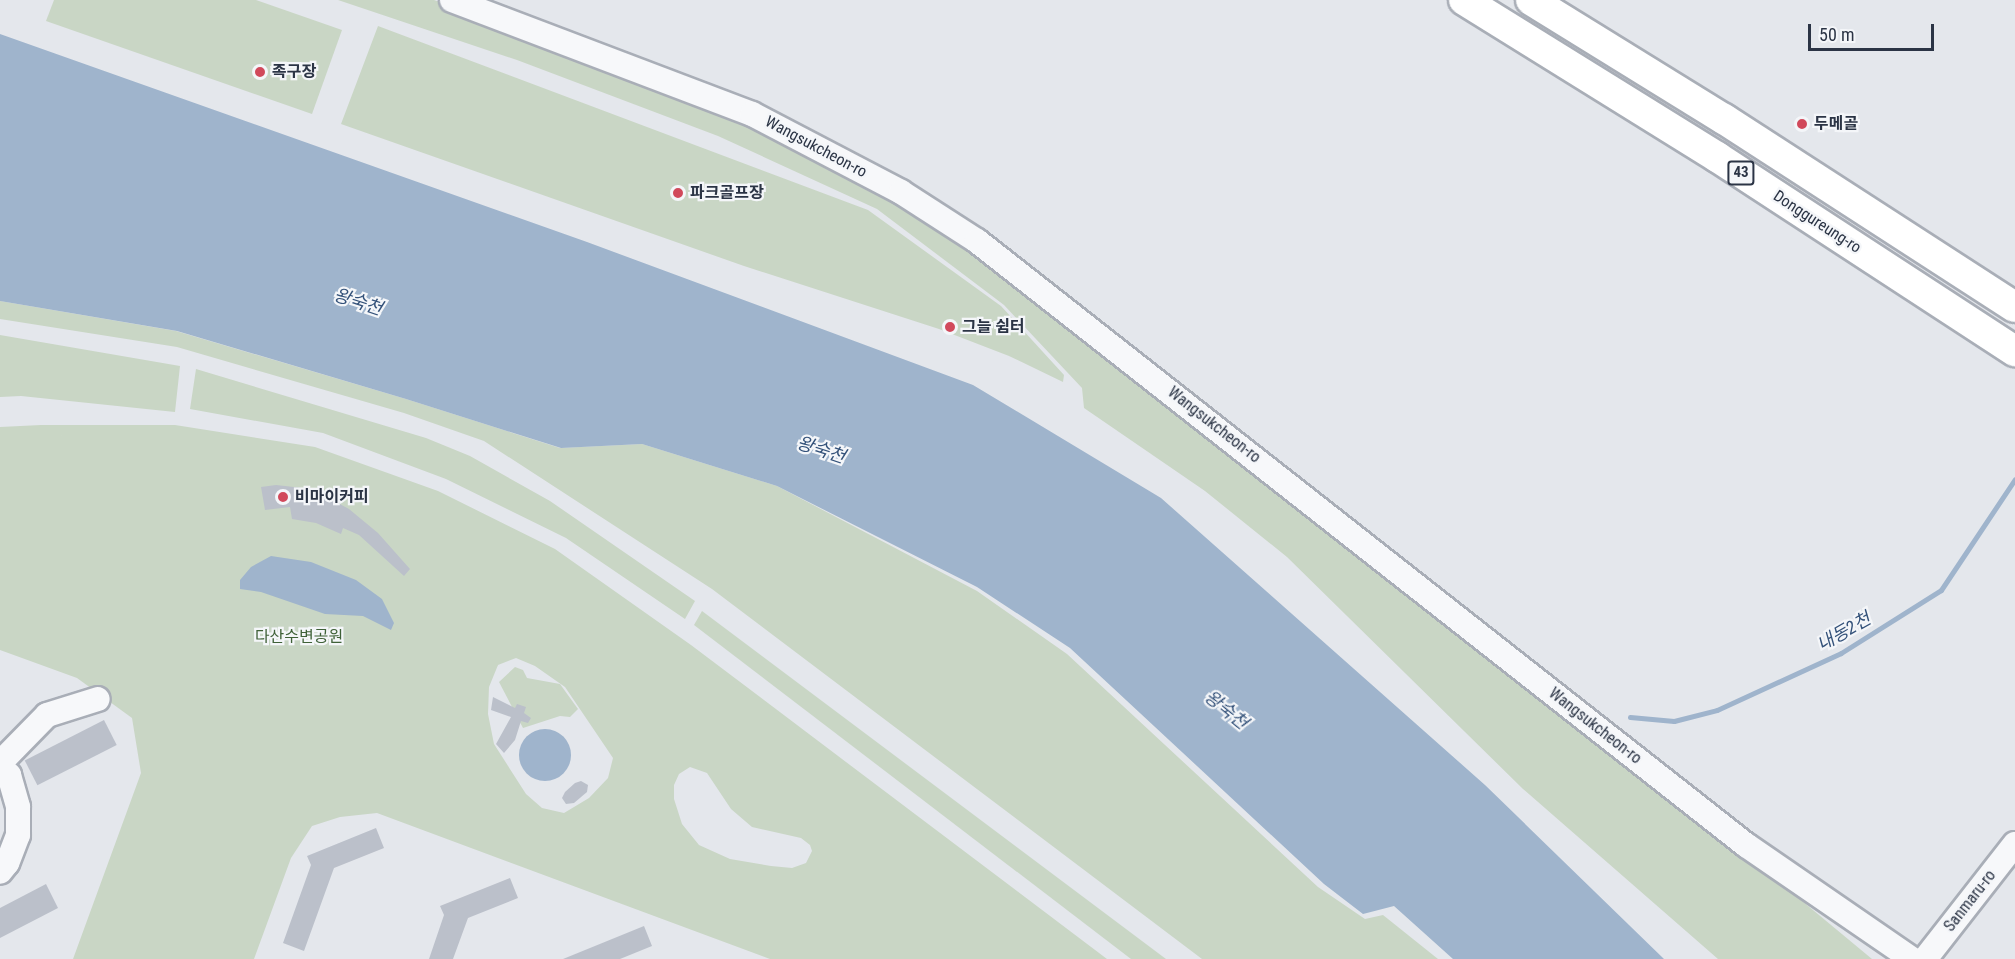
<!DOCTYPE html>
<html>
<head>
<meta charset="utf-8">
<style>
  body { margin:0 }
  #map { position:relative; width:2015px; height:959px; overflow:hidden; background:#e4e7ec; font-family:"Roboto Condensed","Noto Sans KR",sans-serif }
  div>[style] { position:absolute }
  .green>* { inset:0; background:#c9d6c5 }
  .water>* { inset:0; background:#9fb4cc }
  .round { border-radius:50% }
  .stream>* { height:5px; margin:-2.5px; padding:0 2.5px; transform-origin:2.5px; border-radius:2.5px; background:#9fb4cc }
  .building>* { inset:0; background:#bbc0ca; transform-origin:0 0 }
  .roads { filter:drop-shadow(2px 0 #a9aeb7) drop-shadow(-2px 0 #a9aeb7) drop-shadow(0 2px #a9aeb7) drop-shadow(0 -2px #a9aeb7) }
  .minor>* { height:24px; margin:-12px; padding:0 12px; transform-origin:12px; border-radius:12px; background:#f7f8fa }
  .major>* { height:30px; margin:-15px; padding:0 15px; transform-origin:15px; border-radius:15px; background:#fff }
  .dots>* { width:16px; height:16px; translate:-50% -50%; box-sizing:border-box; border:3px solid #f4f6f9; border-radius:50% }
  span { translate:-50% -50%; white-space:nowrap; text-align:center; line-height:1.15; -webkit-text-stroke:4.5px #f4f6f9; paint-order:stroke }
  .shield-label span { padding:2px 4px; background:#f4f6f9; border:2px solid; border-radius:4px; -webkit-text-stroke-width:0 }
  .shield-label { font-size:15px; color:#2b3445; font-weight:700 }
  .poi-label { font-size:16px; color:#2b3445; font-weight:700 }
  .left { translate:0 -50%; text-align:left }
  .street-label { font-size:16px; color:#2b3445 }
  .park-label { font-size:16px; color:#3f6138 }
  .water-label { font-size:18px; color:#34527a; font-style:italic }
  .scale { position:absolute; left:1808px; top:24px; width:126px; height:27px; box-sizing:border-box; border:3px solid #2b3445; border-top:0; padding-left:8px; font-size:18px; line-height:21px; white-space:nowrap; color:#2b3445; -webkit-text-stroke:4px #f4f6f9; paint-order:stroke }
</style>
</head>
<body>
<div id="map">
  <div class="green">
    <i style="clip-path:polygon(54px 0,256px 0,342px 30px,312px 114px,46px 21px)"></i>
    <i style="clip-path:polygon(338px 0,434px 0,738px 113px,963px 237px,1742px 851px,1872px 959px,1718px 959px,1523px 789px,1287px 557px,1205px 491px,1084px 408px,1082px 388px,1004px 305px,877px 209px,718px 136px,517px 60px)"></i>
    <i style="clip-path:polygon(378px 26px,868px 210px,1001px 306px,1064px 375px,1063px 382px,1009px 356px,939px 329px,744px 266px,341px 124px)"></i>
    <i style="clip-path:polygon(0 301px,176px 331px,406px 399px,560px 448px,642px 444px,777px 486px,977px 591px,1067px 654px,1318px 887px,1365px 919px,1383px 915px,1438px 959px,1202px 959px,712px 589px,484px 441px,404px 413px,177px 347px,0 319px)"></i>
    <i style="clip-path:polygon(0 335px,180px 366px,175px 412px,21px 396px,0 397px)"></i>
    <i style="clip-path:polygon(196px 369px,426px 438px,470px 456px,550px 501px,695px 601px,685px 619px,566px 538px,446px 479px,323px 433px,190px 409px)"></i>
    <i style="clip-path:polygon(evenodd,41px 425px,175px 425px,315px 447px,438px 491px,555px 549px,691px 645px,1107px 959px,770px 959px,377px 813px,340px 817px,312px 826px,291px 858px,254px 959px,73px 959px,141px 773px,132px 718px,77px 678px,0 650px,0 427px,41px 425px,516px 658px,535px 666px,565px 687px,613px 758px,608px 778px,589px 798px,564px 813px,542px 808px,526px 794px,494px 744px,488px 714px,489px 687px,498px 665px,516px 658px,41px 425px,690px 767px,707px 773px,731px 809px,752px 827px,801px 838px,810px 845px,812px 851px,806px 863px,792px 868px,771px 866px,730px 859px,699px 845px,682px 824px,674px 799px,674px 785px,679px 774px,690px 767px)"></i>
    <i style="clip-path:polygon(702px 611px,1166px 959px,1131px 959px,694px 625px)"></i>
    <i style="clip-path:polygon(515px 667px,523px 670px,527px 678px,560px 684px,578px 709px,570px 717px,560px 716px,523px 728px,499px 682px)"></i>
  </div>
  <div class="water">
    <i style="clip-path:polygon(0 34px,587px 242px,973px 385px,1161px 498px,1485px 785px,1664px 959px,1453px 959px,1394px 906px,1363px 914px,1324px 884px,1070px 648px,977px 587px,777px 486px,642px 444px,561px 448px,406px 399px,177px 331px,0 301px)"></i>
    <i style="clip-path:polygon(271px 556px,311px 562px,356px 580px,382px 599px,394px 623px,391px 630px,363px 616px,325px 614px,261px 592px,240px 589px,240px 580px,251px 567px)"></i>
    <i class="round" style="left:519px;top:729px;width:52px;height:52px"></i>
  </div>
  <div class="stream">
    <i style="left:1630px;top:717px;width:44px;rotate:5.2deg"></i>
    <i style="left:1674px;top:721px;width:44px;rotate:-14.3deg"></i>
    <i style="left:1717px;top:710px;width:136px;rotate:-24.7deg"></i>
    <i style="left:1841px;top:653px;width:118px;rotate:-32.2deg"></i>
    <i style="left:1941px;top:590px;width:133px;rotate:-56.3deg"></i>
  </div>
  <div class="building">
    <i style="clip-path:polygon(276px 485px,312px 489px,349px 509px,378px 533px,410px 569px,404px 576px,359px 535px,343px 528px,341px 534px,316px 523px,292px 519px,290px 507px,265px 510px,261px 487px)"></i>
    <i style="clip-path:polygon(493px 697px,515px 708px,517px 704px,526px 707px,524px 713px,531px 718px,528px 723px,521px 721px,515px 740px,504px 753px,496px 744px,511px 717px,491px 710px)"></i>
    <i style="left:104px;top:720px;width:28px;height:89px;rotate:63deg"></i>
    <i style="clip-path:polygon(581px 781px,588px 785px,587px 792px,574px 803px,566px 804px,562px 798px,565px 792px,575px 783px)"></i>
    <i style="clip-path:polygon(376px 828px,384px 848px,334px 868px,304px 951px,283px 943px,311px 865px,307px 856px)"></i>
    <i style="clip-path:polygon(510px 878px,518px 898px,468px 918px,453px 959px,429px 959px,444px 915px,440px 906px)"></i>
    <i style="clip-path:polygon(46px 884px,58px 908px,0 938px,0 908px)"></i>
    <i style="clip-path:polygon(644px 926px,652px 946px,620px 959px,563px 959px)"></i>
  </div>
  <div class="roads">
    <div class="minor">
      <i style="left:452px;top:0;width:321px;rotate:20.8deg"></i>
      <i style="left:752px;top:114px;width:168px;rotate:27.6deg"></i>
      <i style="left:901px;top:192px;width:90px;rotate:32.8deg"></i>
      <i style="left:977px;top:241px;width:978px;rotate:38.15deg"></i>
      <i style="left:1746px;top:845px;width:201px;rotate:34.5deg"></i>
      <i style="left:0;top:763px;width:67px;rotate:-45.6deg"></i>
      <i style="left:47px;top:715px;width:53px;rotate:-17.4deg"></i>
      <i style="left:0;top:766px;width:13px;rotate:45deg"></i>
      <i style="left:9px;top:775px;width:33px;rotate:74deg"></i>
      <i style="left:18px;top:807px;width:28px;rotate:90deg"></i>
      <i style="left:18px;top:835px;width:30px;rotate:111deg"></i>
      <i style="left:7px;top:863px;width:11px;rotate:128deg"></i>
      <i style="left:1925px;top:959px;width:146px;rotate:-52deg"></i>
    </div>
    <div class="major">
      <i style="left:1464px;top:0;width:298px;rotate:31.8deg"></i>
      <i style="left:1717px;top:157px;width:356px;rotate:33.1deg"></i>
      <i style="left:1531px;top:0;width:227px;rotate:31.7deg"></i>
      <i style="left:1724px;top:119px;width:346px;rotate:32.9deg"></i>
    </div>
  </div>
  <div class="dots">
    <i style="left:260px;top:72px;background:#d1495b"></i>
    <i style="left:1802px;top:124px;background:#d1495b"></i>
    <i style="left:678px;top:193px;background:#d1495b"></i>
    <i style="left:950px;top:327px;background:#d1495b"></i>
    <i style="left:283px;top:497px;background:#d1495b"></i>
  </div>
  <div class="shield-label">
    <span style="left:1741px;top:173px">43</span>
  </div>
  <div class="poi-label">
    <span class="left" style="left:272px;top:72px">족구장</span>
    <span class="left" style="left:1814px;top:124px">두메골</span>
    <span class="left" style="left:690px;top:193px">파크골프장</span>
    <span class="left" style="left:962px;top:327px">그늘 쉼터</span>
    <span class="left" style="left:295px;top:497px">비마이커피</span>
  </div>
  <div class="street-label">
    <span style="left:816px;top:147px;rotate:28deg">Wangsukcheon-ro</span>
    <span style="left:1817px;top:222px;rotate:33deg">Donggureung-ro</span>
    <span style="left:1214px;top:425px;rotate:38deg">Wangsukcheon-ro</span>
    <span style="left:1595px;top:726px;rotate:38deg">Wangsukcheon-ro</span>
    <span style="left:1970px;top:901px;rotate:-52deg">Sanmaru-ro</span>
  </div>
  <div class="park-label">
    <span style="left:299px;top:637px">다산수변공원</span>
  </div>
  <div class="water-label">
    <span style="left:358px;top:302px;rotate:18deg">왕숙천</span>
    <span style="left:821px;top:450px;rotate:18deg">왕숙천</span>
    <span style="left:1844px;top:632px;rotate:-30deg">내동2천</span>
    <span style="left:1226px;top:710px;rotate:39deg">왕숙천</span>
  </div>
  <div class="scale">50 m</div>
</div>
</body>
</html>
